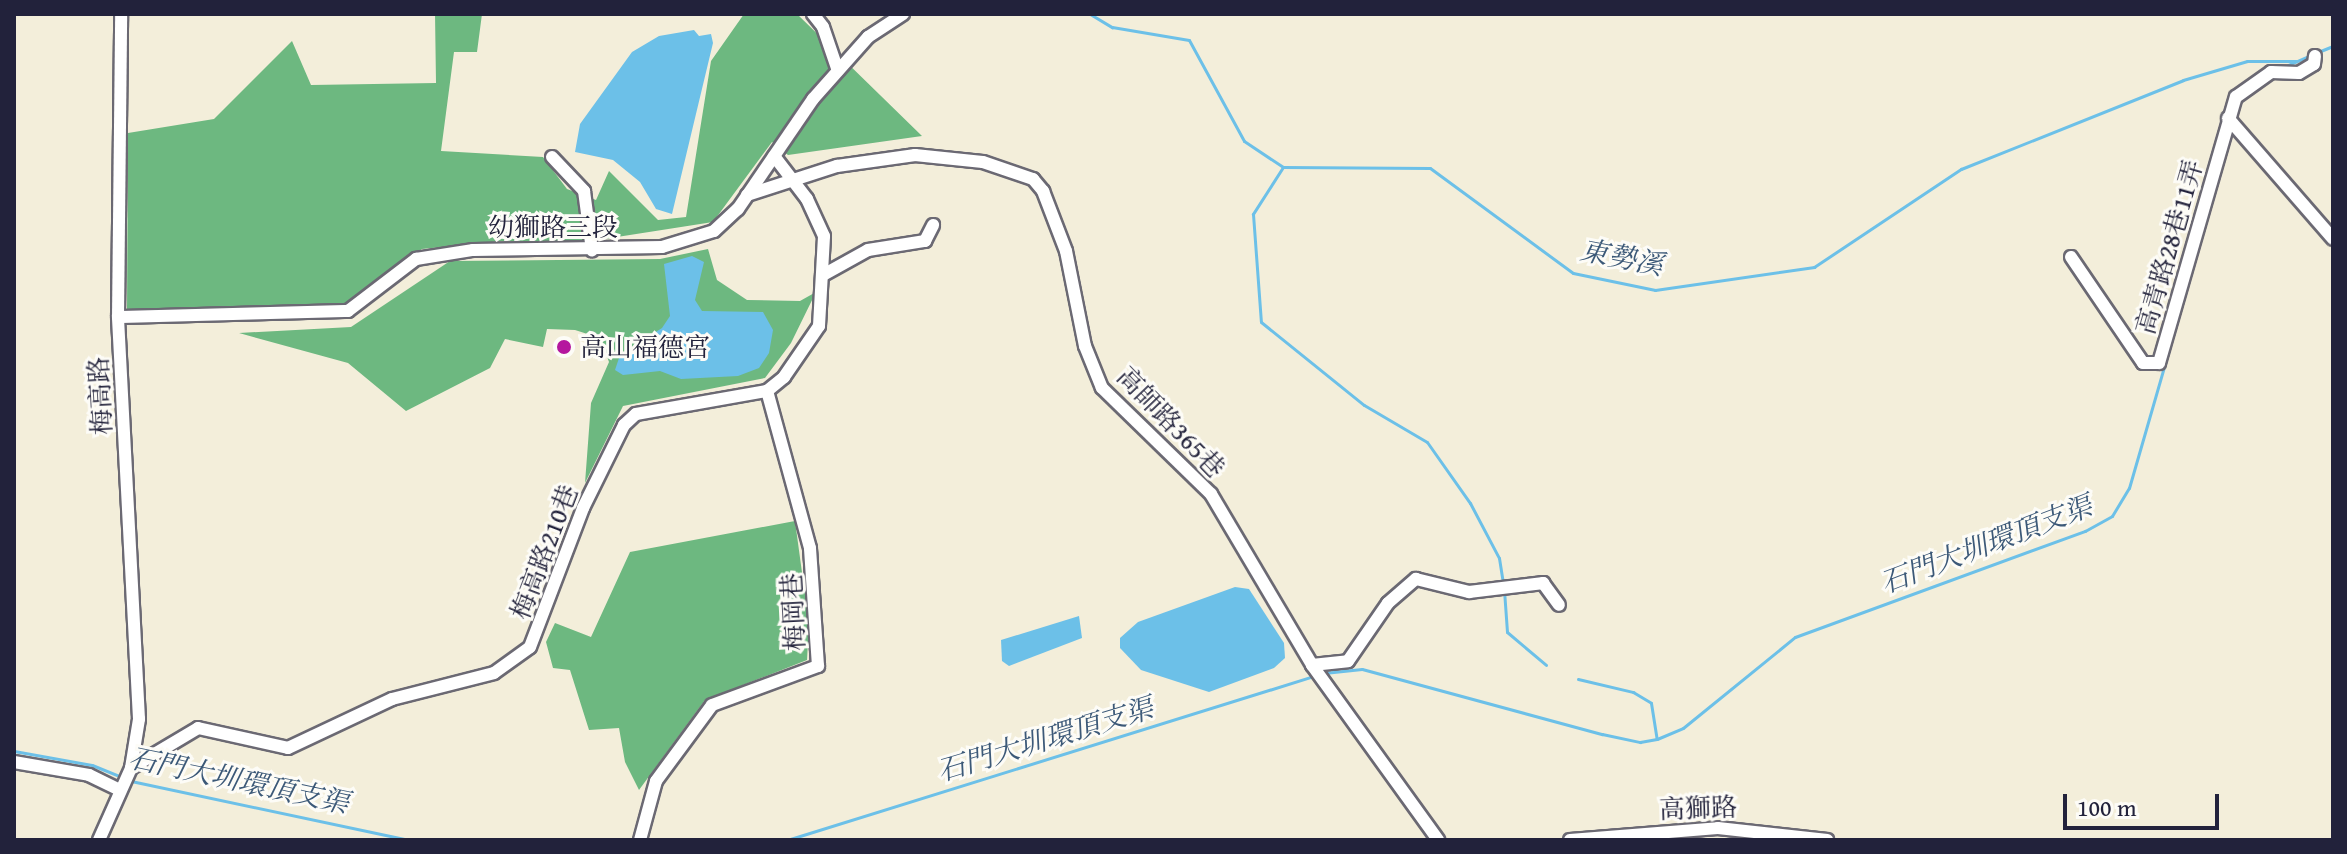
<!DOCTYPE html>
<html>
<head>
<meta charset="utf-8">
<style>
  body { margin:0 }
  #map { position:relative; width:2347px; height:854px; overflow:hidden; background:#f3eeda; font-family:"Gentium Book Plus","Noto Serif TC",serif }
  div>[style] { position:absolute }
  .forest>* { inset:0; background:#6db880 }
  .water>* { inset:0; background:#6cc0e8 }
  .stream>* { height:3px; margin:-1.5px; padding:0 1.5px; transform-origin:1.5px; border-radius:1.5px; background:#6cc0e8 }
  .roads { filter:drop-shadow(2px 0 #6b6973) drop-shadow(-2px 0 #6b6973) drop-shadow(0 2px #6b6973) drop-shadow(0 -2px #6b6973) }
  .minor>* { height:12px; margin:-6px; padding:0 6px; transform-origin:6px; border-radius:6px; background:#fff }
  .dots>* { width:22px; height:22px; translate:-50% -50%; box-sizing:border-box; border:4px solid #fdfcf7; border-radius:50% }
  span { translate:-50% -50%; white-space:nowrap; text-align:center; line-height:1.15; -webkit-text-stroke:6px #fdfcf7; paint-order:stroke }
  .street-label { font-size:26px; color:#22223b }
  .poi-label { font-size:26px; color:#22223b }
  .left { translate:0 -50%; text-align:left }
  .water-label { font-size:28px; color:#3c5978; font-style:italic }
  .frame { position:absolute; inset:0; border:16px solid #22223b; pointer-events:none }
  .scale { position:absolute; left:2063px; top:794px; width:156px; height:36px; box-sizing:border-box; border:4px solid #22223b; border-top:0; padding-left:10px; font-size:24px; line-height:28px; white-space:nowrap; color:#22223b; -webkit-text-stroke:6px #fdfcf7; paint-order:stroke }
</style>
</head>
<body>
<div id="map">
  <div class="forest">
    <i style="clip-path:polygon(435px 14px,482px 14px,477px 52px,454px 52px,441px 151px,543px 157px,567px 189px,596px 200px,609px 171px,658px 220px,686px 217px,711px 61px,744px 14px,797px 14px,922px 136px,788px 155px,772px 142px,713px 222px,585px 242px,502px 241px,422px 249px,344px 305px,127px 310px,128px 133px,214px 119px,292px 41px,311px 85px,436px 83px)"></i>
    <i style="clip-path:polygon(708px 249px,717px 280px,747px 300px,800px 301px,816px 292px,791px 343px,765px 378px,623px 406px,585px 483px,591px 403px,609px 362px,600px 338px,575px 330px,547px 329px,543px 347px,505px 339px,490px 368px,406px 411px,348px 363px,239px 333px,351px 327px,450px 261px,660px 259px)"></i>
    <i style="clip-path:polygon(795px 521px,809px 624px,807px 660px,705px 700px,639px 790px,625px 762px,619px 728px,589px 730px,570px 670px,553px 668px,546px 642px,555px 623px,591px 637px,630px 552px)"></i>
  </div>
  <div class="water">
    <i style="clip-path:polygon(694px 30px,699px 36px,711px 34px,713px 43px,672px 214px,656px 209px,640px 182px,613px 160px,575px 152px,580px 124px,632px 52px,659px 36px)"></i>
    <i style="clip-path:polygon(692px 256px,704px 262px,695px 300px,702px 311px,763px 312px,773px 330px,769px 353px,759px 368px,738px 376px,681px 379px,660px 371px,623px 375px,615px 370px,620px 355px,662px 328px,670px 316px,664px 264px)"></i>
    <i style="clip-path:polygon(1235px 587px,1249px 589px,1284px 643px,1285px 658px,1274px 668px,1209px 692px,1141px 670px,1120px 648px,1120px 638px,1138px 622px)"></i>
    <i style="clip-path:polygon(1079px 616px,1082px 638px,1009px 666px,1002px 661px,1001px 640px)"></i>
  </div>
  <div class="stream">
    <i style="left:1090px;top:14px;width:26px;rotate:31deg"></i>
    <i style="left:1112px;top:27px;width:78px;rotate:9.6deg"></i>
    <i style="left:1189px;top:40px;width:115px;rotate:61.4deg"></i>
    <i style="left:1244px;top:141px;width:47px;rotate:33.7deg"></i>
    <i style="left:1283px;top:167px;width:147px;rotate:0.4deg"></i>
    <i style="left:1430px;top:168px;width:177px;rotate:36.3deg"></i>
    <i style="left:1573px;top:273px;width:84px;rotate:11.7deg"></i>
    <i style="left:1655px;top:290px;width:161px;rotate:-8.2deg"></i>
    <i style="left:1814px;top:267px;width:177px;rotate:-33.7deg"></i>
    <i style="left:1961px;top:169px;width:239px;rotate:-21.8deg"></i>
    <i style="left:2183px;top:80px;width:67px;rotate:-16.5deg"></i>
    <i style="left:2247px;top:61px;width:49px"></i>
    <i style="left:2318px;top:52px;width:16px;rotate:-22deg"></i>
    <i style="left:2286px;top:66px;width:27px;rotate:-24deg"></i>
    <i style="left:1283px;top:167px;width:56px;rotate:122.6deg"></i>
    <i style="left:1253px;top:214px;width:108px;rotate:85.8deg"></i>
    <i style="left:1261px;top:322px;width:132px;rotate:38.9deg"></i>
    <i style="left:1364px;top:405px;width:73px;rotate:30.4deg"></i>
    <i style="left:1427px;top:442px;width:75px;rotate:54.8deg"></i>
    <i style="left:1470px;top:503px;width:62px;rotate:62.2deg"></i>
    <i style="left:1499px;top:558px;width:25px;rotate:81deg"></i>
    <i style="left:1504px;top:590px;width:42px;rotate:85.9deg"></i>
    <i style="left:1507px;top:632px;width:51px;rotate:40.2deg"></i>
    <i style="left:1324px;top:673px;width:38px;rotate:-6deg"></i>
    <i style="left:1362px;top:669px;width:249px;rotate:15.2deg"></i>
    <i style="left:1602px;top:734px;width:39px;rotate:12deg"></i>
    <i style="left:1640px;top:742px;width:17px;rotate:-10deg"></i>
    <i style="left:1657px;top:739px;width:28px;rotate:-23deg"></i>
    <i style="left:1683px;top:728px;width:144px;rotate:-39.1deg"></i>
    <i style="left:1795px;top:637px;width:309px;rotate:-20.1deg"></i>
    <i style="left:2085px;top:531px;width:31px;rotate:-29deg"></i>
    <i style="left:2112px;top:516px;width:33px;rotate:-59deg"></i>
    <i style="left:2129px;top:488px;width:148px;rotate:-73.9deg"></i>
    <i style="left:1578px;top:679px;width:57px;rotate:13.3deg"></i>
    <i style="left:1633px;top:692px;width:21px;rotate:31deg"></i>
    <i style="left:1651px;top:703px;width:36px;rotate:81deg"></i>
    <i style="left:14px;top:751px;width:79px;rotate:10.2deg"></i>
    <i style="left:92px;top:765px;width:35px;rotate:22deg"></i>
    <i style="left:131px;top:781px;width:283px;rotate:12deg"></i>
    <i style="left:787px;top:840px;width:552px;rotate:-17.29deg"></i>
  </div>
  <div class="roads">
    <div class="minor">
      <i style="left:813px;top:14px;width:16px;rotate:52deg"></i>
      <i style="left:823px;top:27px;width:46px;rotate:71.2deg"></i>
      <i style="left:2228px;top:118px;width:160px;rotate:49deg"></i>
      <i style="left:552px;top:157px;width:47px;rotate:46.7deg"></i>
      <i style="left:584px;top:191px;width:60px;rotate:82.3deg"></i>
      <i style="left:747px;top:195px;width:95px;rotate:-17.9deg"></i>
      <i style="left:837px;top:166px;width:79px;rotate:-8deg"></i>
      <i style="left:915px;top:155px;width:68px;rotate:5.9deg"></i>
      <i style="left:983px;top:162px;width:53px;rotate:18.8deg"></i>
      <i style="left:1033px;top:179px;width:16px;rotate:50deg"></i>
      <i style="left:1043px;top:191px;width:64px;rotate:69deg"></i>
      <i style="left:1066px;top:251px;width:97px;rotate:78.7deg"></i>
      <i style="left:1085px;top:346px;width:45px;rotate:68deg"></i>
      <i style="left:1102px;top:388px;width:152px;rotate:44.2deg"></i>
      <i style="left:1211px;top:494px;width:199px;rotate:59.4deg"></i>
      <i style="left:1312px;top:665px;width:216px;rotate:54.2deg"></i>
      <i style="left:2071px;top:257px;width:128px;rotate:55.8deg"></i>
      <i style="left:2143px;top:363px;width:16px"></i>
      <i style="left:2159px;top:363px;width:277px;rotate:-73.9deg"></i>
      <i style="left:2236px;top:97px;width:43px;rotate:-35.5deg"></i>
      <i style="left:2271px;top:72px;width:28px;rotate:2deg"></i>
      <i style="left:2299px;top:73px;width:17px;rotate:-31deg"></i>
      <i style="left:2314px;top:64px;width:8px;rotate:-83deg"></i>
      <i style="left:823px;top:275px;width:51px;rotate:-29.1deg"></i>
      <i style="left:868px;top:250px;width:58px;rotate:-9deg"></i>
      <i style="left:925px;top:241px;width:18px;rotate:-63deg"></i>
      <i style="left:118px;top:317px;width:230px;rotate:-1.5deg"></i>
      <i style="left:348px;top:311px;width:86px;rotate:-37.4deg"></i>
      <i style="left:416px;top:259px;width:58px;rotate:-9deg"></i>
      <i style="left:473px;top:250px;width:189px;rotate:-0.9deg"></i>
      <i style="left:662px;top:247px;width:54px;rotate:-17.1deg"></i>
      <i style="left:714px;top:231px;width:33px;rotate:-43deg"></i>
      <i style="left:738px;top:209px;width:133px;rotate:-55.7deg"></i>
      <i style="left:813px;top:99px;width:83px;rotate:-48.4deg"></i>
      <i style="left:868px;top:37px;width:42px;rotate:-33.3deg"></i>
      <i style="left:1312px;top:665px;width:36px;rotate:-6deg"></i>
      <i style="left:1348px;top:661px;width:70px;rotate:-55.4deg"></i>
      <i style="left:1388px;top:603px;width:37px;rotate:-41deg"></i>
      <i style="left:1416px;top:579px;width:55px;rotate:13.8deg"></i>
      <i style="left:1469px;top:592px;width:75px;rotate:-6.9deg"></i>
      <i style="left:1543px;top:583px;width:27px;rotate:54deg"></i>
      <i style="left:14px;top:762px;width:76px;rotate:9.8deg"></i>
      <i style="left:89px;top:775px;width:34px;rotate:26deg"></i>
      <i style="left:131px;top:768px;width:78px;rotate:-30.8deg"></i>
      <i style="left:198px;top:728px;width:92px;rotate:12.5deg"></i>
      <i style="left:288px;top:748px;width:115px;rotate:-25.2deg"></i>
      <i style="left:392px;top:699px;width:105px;rotate:-14.3deg"></i>
      <i style="left:494px;top:673px;width:44px;rotate:-35.8deg"></i>
      <i style="left:530px;top:647px;width:149px;rotate:-69.1deg"></i>
      <i style="left:583px;top:508px;width:93px;rotate:-63.7deg"></i>
      <i style="left:624px;top:425px;width:16px;rotate:-43deg"></i>
      <i style="left:636px;top:414px;width:133px;rotate:-10deg"></i>
      <i style="left:767px;top:391px;width:22px;rotate:-39deg"></i>
      <i style="left:784px;top:377px;width:62px;rotate:-55.5deg"></i>
      <i style="left:819px;top:326px;width:90px;rotate:-86.8deg"></i>
      <i style="left:824px;top:236px;width:41px;rotate:-114.7deg"></i>
      <i style="left:807px;top:199px;width:54px;rotate:-127.5deg"></i>
      <i style="left:99px;top:840px;width:79px;rotate:-66deg"></i>
      <i style="left:131px;top:768px;width:50px;rotate:-80.7deg"></i>
      <i style="left:139px;top:719px;width:403px;rotate:-93deg"></i>
      <i style="left:118px;top:317px;width:303px;rotate:-89.4deg"></i>
      <i style="left:640px;top:840px;width:61px;rotate:-74.8deg"></i>
      <i style="left:656px;top:781px;width:94px;rotate:-53.6deg"></i>
      <i style="left:712px;top:705px;width:113px;rotate:-20.2deg"></i>
      <i style="left:818px;top:666px;width:118px;rotate:-93.9deg"></i>
      <i style="left:810px;top:548px;width:163px;rotate:-105.3deg"></i>
      <i style="left:1570px;top:840px;width:148px;rotate:-4.6deg"></i>
      <i style="left:1718px;top:828px;width:110px;rotate:6.3deg"></i>
    </div>
  </div>
  <div class="dots">
    <i style="left:564px;top:347px;background:#b5179e"></i>
  </div>
  <div class="street-label">
    <span style="left:553px;top:227px">幼獅路三段</span>
    <span style="left:2169px;top:247px;rotate:-74deg">高青路28巷11弄</span>
    <span style="left:100px;top:396px;rotate:-93deg">梅高路</span>
    <span style="left:1171px;top:422px;rotate:46deg">高師路365巷</span>
    <span style="left:544px;top:552px;rotate:-69deg">梅高路210巷</span>
    <span style="left:793px;top:612px;rotate:-93deg">梅岡巷</span>
    <span style="left:1698px;top:808px;rotate:-2deg">高獅路</span>
  </div>
  <div class="poi-label">
    <span class="left" style="left:580px;top:347px">高山福德宮</span>
  </div>
  <div class="water-label">
    <span style="left:1622px;top:257px;rotate:11deg">東勢溪</span>
    <span style="left:1986px;top:544px;rotate:-21deg">石門大圳環頂支渠</span>
    <span style="left:1045px;top:739px;rotate:-17deg">石門大圳環頂支渠</span>
    <span style="left:239px;top:780px;rotate:12deg">石門大圳環頂支渠</span>
  </div>
  <div class="frame"></div>
  <div class="scale">100 m</div>
</div>
</body>
</html>
